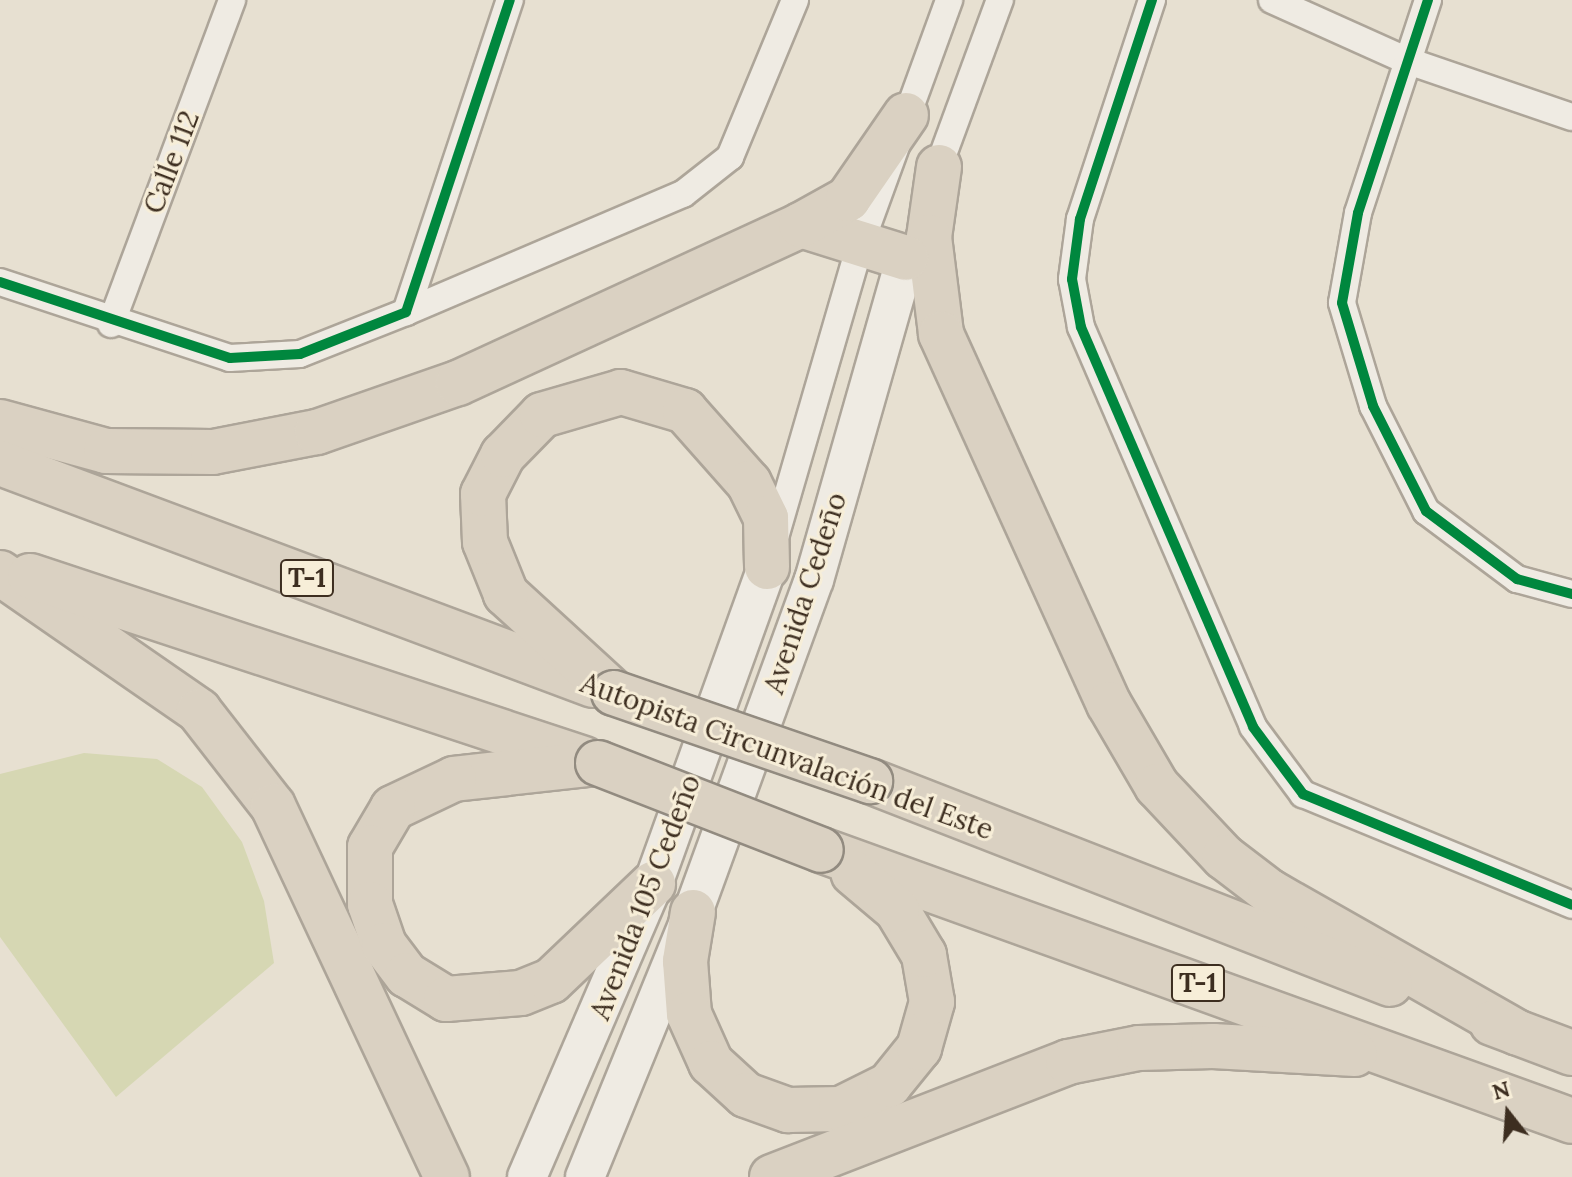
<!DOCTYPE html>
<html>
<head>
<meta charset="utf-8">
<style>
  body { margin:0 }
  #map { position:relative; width:1572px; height:1177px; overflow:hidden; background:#e7e0d1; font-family:Lora,serif }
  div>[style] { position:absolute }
  .green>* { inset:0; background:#d6d7b3 }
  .roads { filter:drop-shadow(2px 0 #ada599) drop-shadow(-2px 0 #ada599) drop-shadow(0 2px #ada599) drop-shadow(0 -2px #ada599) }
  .street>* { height:26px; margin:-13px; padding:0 13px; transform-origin:13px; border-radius:13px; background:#efebe3 }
  .secondary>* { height:38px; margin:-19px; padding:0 19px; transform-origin:19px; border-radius:19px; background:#efebe3 }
  .highway>* { height:44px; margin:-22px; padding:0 22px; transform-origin:22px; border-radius:22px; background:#dad1c2 }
  .bridges { filter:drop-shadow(2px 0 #928b80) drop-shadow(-2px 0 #928b80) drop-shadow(0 2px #928b80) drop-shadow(0 -2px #928b80) }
  .highway-bridge>* { height:44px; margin:-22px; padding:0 22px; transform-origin:22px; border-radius:22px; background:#dad1c2 }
  .cycleway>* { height:10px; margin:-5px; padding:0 5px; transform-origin:5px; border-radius:5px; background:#00873e }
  span { translate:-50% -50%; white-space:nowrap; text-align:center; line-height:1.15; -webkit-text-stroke:6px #f7eed8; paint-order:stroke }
  .shield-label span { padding:2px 6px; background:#f7eed8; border:2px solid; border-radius:6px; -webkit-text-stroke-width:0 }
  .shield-label { font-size:26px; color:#3d2e20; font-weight:700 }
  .street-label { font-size:28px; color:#3d2e20 }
  .north { position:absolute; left:1468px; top:1073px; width:80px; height:80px; -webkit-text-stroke:6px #f7eed8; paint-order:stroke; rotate:343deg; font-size:22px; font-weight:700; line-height:32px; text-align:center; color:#3d2e20 }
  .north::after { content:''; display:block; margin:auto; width:28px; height:36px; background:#3d2e20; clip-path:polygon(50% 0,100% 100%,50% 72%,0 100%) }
</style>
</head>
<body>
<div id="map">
  <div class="green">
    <i style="clip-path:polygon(84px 753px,157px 759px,202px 787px,242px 842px,264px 901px,274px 963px,116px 1097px,0 937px,0 774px)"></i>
  </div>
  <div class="roads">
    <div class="street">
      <i style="left:1152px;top:0;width:231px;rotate:108.2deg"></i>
      <i style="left:1080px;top:219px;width:61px;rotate:97.6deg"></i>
      <i style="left:1072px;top:279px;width:49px;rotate:79.4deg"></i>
      <i style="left:1081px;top:327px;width:435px;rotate:66.7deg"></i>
      <i style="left:1253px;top:727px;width:84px;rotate:53.3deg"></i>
      <i style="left:1303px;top:794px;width:291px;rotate:22.4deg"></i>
      <i style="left:1272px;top:0;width:149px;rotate:24.2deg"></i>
      <i style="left:1408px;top:61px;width:173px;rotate:18.9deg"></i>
      <i style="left:1428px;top:0;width:224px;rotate:108.2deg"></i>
      <i style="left:1358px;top:213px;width:91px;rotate:100.1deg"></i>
      <i style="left:1342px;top:303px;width:108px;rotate:73.2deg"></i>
      <i style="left:1373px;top:406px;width:118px;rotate:63.2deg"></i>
      <i style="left:1426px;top:511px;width:114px;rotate:36.8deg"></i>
      <i style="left:1517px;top:579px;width:57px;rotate:15.3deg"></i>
      <i style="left:934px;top:179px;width:191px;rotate:-69.8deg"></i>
      <i style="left:0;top:282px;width:242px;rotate:18.3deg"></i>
      <i style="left:230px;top:358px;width:70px;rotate:-3.3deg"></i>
      <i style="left:300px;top:354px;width:114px;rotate:-21.6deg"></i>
      <i style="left:406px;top:312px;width:329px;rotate:-71.6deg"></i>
      <i style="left:406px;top:312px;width:301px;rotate:-23.1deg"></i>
      <i style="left:683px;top:194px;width:60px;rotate:-38.2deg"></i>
      <i style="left:730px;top:157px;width:170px;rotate:-67.5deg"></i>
      <i style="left:111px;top:324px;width:346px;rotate:-69.5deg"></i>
      <i style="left:774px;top:541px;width:308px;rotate:-73.8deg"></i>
      <i style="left:860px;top:245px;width:261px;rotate:-70deg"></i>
    </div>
    <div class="secondary">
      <i style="left:527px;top:1177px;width:319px;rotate:-66.7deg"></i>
      <i style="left:653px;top:884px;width:337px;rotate:-70.2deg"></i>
      <i style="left:585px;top:1177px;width:286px;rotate:-67.8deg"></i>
      <i style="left:693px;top:912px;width:353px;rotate:-70deg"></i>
      <i style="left:814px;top:580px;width:335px;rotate:-74.1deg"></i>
    </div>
    <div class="highway">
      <i style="left:939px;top:167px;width:71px;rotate:98.1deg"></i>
      <i style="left:929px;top:237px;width:98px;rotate:82.9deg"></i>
      <i style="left:941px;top:334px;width:406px;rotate:65.6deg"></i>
      <i style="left:1109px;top:704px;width:95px;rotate:59.7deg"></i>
      <i style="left:1157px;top:786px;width:98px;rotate:46.7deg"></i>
      <i style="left:1224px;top:857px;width:58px;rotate:37.3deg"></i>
      <i style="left:1270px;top:892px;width:285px;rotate:29.6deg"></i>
      <i style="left:801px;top:225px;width:110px;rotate:17.4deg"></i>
      <i style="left:0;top:422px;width:110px;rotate:15.3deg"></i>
      <i style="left:106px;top:451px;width:107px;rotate:0.5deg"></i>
      <i style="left:213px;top:452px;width:106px;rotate:-10.9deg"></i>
      <i style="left:317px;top:432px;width:149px;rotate:-19.2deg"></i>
      <i style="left:458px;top:383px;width:378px;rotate:-24.7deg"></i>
      <i style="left:801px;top:225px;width:54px;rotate:-29deg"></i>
      <i style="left:848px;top:199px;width:102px;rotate:-55.4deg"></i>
      <i style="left:0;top:463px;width:633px;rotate:20.52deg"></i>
      <i style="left:0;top:573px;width:242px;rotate:34.7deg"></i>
      <i style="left:199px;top:711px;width:120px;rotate:52.1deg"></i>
      <i style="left:273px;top:806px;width:410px;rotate:64.9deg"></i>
      <i style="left:30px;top:576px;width:583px;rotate:18.28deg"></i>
      <i style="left:614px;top:693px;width:147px;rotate:-137.5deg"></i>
      <i style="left:506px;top:594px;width:56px;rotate:-112deg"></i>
      <i style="left:485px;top:542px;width:48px;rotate:-92.4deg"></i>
      <i style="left:483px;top:494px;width:44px;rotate:-62.9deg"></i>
      <i style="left:503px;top:455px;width:56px;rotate:-45.7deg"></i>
      <i style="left:542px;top:415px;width:82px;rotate:-16.2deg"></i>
      <i style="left:621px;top:392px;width:67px;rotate:16.5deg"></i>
      <i style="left:685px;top:411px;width:96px;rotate:48.4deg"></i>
      <i style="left:749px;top:483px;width:39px;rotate:64deg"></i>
      <i style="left:766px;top:518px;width:49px;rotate:88.8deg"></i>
      <i style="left:598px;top:763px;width:145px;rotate:173.7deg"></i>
      <i style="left:454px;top:779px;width:68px;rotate:154.6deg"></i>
      <i style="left:393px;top:808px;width:45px;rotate:120.5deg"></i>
      <i style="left:370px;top:847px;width:57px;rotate:90deg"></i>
      <i style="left:370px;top:904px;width:43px;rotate:71.1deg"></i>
      <i style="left:384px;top:945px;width:38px;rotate:53deg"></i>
      <i style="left:407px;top:975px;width:46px;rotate:31.6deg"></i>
      <i style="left:446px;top:999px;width:75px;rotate:-4.6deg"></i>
      <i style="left:521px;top:993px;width:32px;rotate:-22deg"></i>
      <i style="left:551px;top:981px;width:141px;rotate:-43.6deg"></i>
      <i style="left:870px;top:781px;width:558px;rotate:21.32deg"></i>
      <i style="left:821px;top:850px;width:798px;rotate:19.84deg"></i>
      <i style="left:693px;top:912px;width:50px;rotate:99.3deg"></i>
      <i style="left:685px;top:961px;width:53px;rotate:85.7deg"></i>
      <i style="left:689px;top:1014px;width:54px;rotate:65.8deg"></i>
      <i style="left:711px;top:1063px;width:47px;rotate:42.4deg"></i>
      <i style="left:746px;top:1095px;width:45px;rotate:19.7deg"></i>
      <i style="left:788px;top:1110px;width:53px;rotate:-1.1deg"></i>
      <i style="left:841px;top:1109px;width:54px;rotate:-26.6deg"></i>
      <i style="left:889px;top:1085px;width:48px;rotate:-51deg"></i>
      <i style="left:919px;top:1048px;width:48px;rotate:-74.2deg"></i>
      <i style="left:932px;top:1002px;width:48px;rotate:-99.7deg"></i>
      <i style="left:924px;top:955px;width:52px;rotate:-121deg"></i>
      <i style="left:897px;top:910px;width:57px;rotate:-139.9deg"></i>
      <i style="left:1492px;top:1023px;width:85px;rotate:20.6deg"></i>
      <i style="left:772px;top:1177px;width:318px;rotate:-21.2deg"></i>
      <i style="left:1068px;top:1062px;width:72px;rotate:-11.2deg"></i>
      <i style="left:1139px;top:1048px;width:74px;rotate:-1.5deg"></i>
      <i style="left:1213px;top:1046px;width:142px;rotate:3.2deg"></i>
    </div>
  </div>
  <div class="bridges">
    <div class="highway-bridge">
      <i style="left:614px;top:693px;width:271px;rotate:19deg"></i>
      <i style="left:598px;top:763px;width:239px;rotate:21.3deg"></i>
    </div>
  </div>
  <div class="cycleway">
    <i style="left:1152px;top:0;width:231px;rotate:108.2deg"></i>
    <i style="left:1080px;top:219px;width:61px;rotate:97.6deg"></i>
    <i style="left:1072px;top:279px;width:49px;rotate:79.4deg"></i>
    <i style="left:1081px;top:327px;width:435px;rotate:66.7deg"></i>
    <i style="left:1253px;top:727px;width:84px;rotate:53.3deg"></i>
    <i style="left:1303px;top:794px;width:291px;rotate:22.4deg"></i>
    <i style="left:1428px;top:0;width:224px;rotate:108.2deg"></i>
    <i style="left:1358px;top:213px;width:91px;rotate:100.1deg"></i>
    <i style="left:1342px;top:303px;width:108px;rotate:73.2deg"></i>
    <i style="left:1373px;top:406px;width:118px;rotate:63.2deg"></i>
    <i style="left:1426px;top:511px;width:114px;rotate:36.8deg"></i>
    <i style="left:1517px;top:579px;width:57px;rotate:15.3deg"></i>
    <i style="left:0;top:282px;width:242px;rotate:18.3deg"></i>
    <i style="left:230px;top:358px;width:70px;rotate:-3.3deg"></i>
    <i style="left:300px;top:354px;width:114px;rotate:-21.6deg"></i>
    <i style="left:406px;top:312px;width:329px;rotate:-71.6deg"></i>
  </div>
  <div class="shield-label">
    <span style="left:307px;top:578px">T-1</span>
    <span style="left:1198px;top:983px">T-1</span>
  </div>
  <div class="street-label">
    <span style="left:171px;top:162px;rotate:-69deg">Calle 112</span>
    <span style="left:805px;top:593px;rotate:-72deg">Avenida Cedeño</span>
    <span style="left:787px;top:756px;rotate:20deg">Autopista Circunvalación del Este</span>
    <span style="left:645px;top:897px;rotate:-69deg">Avenida 105 Cedeño</span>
  </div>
  <div class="north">N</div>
</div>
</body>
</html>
